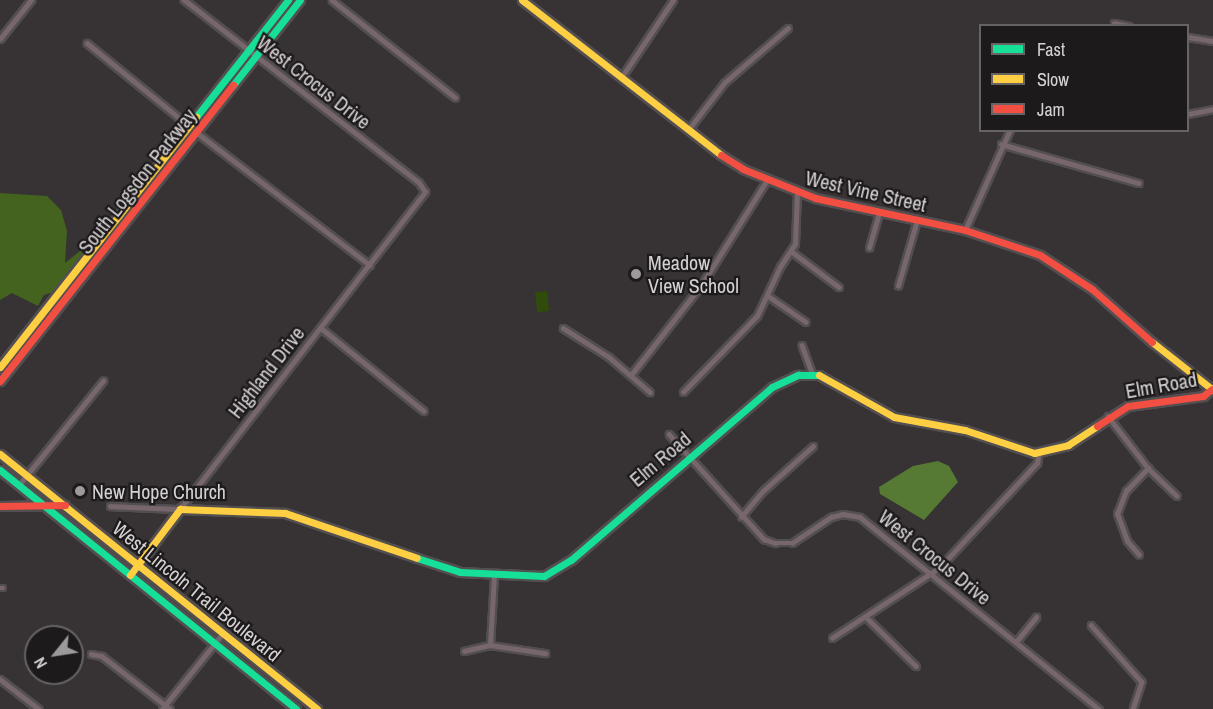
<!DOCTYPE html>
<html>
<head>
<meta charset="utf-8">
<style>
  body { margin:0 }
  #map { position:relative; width:1213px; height:709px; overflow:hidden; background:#373234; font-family:"Archivo Narrow",sans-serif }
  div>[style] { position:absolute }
  .green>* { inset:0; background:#304c0a; transform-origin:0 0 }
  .forest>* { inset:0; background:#43631f }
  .water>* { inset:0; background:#567933 }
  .roads { filter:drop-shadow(2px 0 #534f51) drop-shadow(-2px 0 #534f51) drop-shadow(0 2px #534f51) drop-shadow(0 -2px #534f51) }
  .street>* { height:4.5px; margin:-2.25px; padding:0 2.25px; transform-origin:2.25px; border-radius:2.25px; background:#77666c }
  .fast>* { height:7px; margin:-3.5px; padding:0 3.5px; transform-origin:3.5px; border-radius:3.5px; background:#16e098 }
  .slow>* { height:7px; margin:-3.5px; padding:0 3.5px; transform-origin:3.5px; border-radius:3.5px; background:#ffcf43 }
  .jam>* { height:7px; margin:-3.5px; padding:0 3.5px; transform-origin:3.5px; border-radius:3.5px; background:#f24e42 }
  .dots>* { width:16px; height:16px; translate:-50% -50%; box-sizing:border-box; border:3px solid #1d1a1b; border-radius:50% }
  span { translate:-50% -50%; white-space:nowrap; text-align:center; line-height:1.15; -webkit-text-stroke:4.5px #1d1a1b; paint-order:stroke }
  .street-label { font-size:20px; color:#d6d1d3 }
  .poi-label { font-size:20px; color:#d6d1d3 }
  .left { translate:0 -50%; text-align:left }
  .legend { position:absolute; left:979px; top:24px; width:210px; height:108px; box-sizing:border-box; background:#1d1a1b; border:2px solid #676365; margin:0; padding:8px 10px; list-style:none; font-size:18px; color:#d6d1d3 }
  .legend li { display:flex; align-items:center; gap:12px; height:30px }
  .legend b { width:30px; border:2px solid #676365 }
  .north { position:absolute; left:24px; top:625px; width:60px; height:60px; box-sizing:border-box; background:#1d1a1b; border:2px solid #676365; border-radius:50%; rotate:240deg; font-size:16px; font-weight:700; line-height:24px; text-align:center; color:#d6d1d3 }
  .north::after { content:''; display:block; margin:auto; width:21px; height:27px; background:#9e999b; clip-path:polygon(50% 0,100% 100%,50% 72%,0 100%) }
</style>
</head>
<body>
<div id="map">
  <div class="green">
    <i style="left:547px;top:291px;width:20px;height:12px;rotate:84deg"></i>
  </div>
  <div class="forest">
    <i style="clip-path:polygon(0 193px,47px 196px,61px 210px,67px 231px,65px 263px,80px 251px,85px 253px,54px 292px,44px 295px,38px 306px,12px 293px,0 300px)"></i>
  </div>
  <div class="water">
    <i style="clip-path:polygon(938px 461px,949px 466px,958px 482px,924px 520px,880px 494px,879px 487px,913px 466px)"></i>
  </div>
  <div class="roads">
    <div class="street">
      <i style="left:332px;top:0;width:157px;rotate:38.3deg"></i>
      <i style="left:1114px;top:23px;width:15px;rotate:11deg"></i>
      <i style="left:1188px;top:37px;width:25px;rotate:9deg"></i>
      <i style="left:0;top:39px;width:50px;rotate:-51.5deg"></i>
      <i style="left:87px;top:43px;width:132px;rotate:39.1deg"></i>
      <i style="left:621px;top:78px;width:94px;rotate:-56.3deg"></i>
      <i style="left:1188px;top:114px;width:25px;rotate:-11deg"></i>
      <i style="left:688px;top:130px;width:59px;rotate:-52.5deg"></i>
      <i style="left:724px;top:83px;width:84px;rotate:-40.7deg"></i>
      <i style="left:196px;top:132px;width:219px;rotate:37.4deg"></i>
      <i style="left:1001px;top:144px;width:143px;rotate:15.8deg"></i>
      <i style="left:965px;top:230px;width:110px;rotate:-65.8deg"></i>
      <i style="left:869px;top:248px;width:37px;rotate:-74deg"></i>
      <i style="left:791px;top:251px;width:60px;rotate:36.9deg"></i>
      <i style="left:898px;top:286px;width:69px;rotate:-73.9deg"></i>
      <i style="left:767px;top:295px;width:47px;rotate:34.7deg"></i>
      <i style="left:321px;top:328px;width:132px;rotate:38.9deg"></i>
      <i style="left:563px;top:328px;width:54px;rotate:32.2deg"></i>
      <i style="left:609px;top:357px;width:54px;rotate:40.5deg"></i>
      <i style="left:802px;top:345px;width:32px;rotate:70deg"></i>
      <i style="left:631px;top:375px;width:115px;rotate:-52deg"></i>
      <i style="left:702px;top:284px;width:123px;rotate:-58deg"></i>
      <i style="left:683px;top:392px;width:106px;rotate:-45.8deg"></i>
      <i style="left:757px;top:316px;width:54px;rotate:-64.9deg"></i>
      <i style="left:780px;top:267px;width:27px;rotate:-57deg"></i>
      <i style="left:795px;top:244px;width:52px;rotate:-87.8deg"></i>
      <i style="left:1108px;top:416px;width:66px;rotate:52.4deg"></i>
      <i style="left:1148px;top:468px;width:40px;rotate:44deg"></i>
      <i style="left:669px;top:434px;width:142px;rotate:47.9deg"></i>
      <i style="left:764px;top:539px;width:12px;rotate:20deg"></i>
      <i style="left:775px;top:543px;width:17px"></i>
      <i style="left:792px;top:543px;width:47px;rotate:-33.7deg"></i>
      <i style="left:831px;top:517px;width:12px;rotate:-14deg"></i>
      <i style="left:843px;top:514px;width:17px;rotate:10deg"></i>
      <i style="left:860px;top:517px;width:307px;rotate:38.8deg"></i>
      <i style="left:19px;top:485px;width:134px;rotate:-51.1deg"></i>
      <i style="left:110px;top:506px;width:70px;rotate:2.5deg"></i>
      <i style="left:180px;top:509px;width:401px;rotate:-52.3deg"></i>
      <i style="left:425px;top:192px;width:11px;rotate:-124deg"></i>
      <i style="left:419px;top:183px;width:298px;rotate:-142.1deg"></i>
      <i style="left:741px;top:517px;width:34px;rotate:-50deg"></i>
      <i style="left:763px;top:491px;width:67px;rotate:-42deg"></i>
      <i style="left:1139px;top:555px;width:18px;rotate:-131deg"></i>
      <i style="left:1127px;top:541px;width:29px;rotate:-110deg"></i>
      <i style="left:1117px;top:514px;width:25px;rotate:-69deg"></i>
      <i style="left:1126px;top:491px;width:32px;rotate:-46deg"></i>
      <i style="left:0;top:588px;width:3px"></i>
      <i style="left:866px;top:617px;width:70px;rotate:44.4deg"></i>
      <i style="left:1091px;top:625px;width:76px;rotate:48.2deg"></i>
      <i style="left:1142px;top:682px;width:28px;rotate:108deg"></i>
      <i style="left:832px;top:638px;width:128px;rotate:-33.2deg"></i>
      <i style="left:939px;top:568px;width:144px;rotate:-47deg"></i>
      <i style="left:1037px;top:463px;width:10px;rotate:-79deg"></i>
      <i style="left:1016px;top:642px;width:32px;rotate:-51deg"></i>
      <i style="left:490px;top:645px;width:70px;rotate:-86.7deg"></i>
      <i style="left:464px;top:651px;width:27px;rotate:-13deg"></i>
      <i style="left:490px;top:645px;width:56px;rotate:8.3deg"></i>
      <i style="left:91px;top:654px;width:11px;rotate:10deg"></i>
      <i style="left:102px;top:656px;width:86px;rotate:37.9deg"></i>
      <i style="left:0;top:679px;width:49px;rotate:37.6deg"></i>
      <i style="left:162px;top:709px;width:97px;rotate:-51.2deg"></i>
    </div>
    <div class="fast">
      <i style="left:233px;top:85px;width:108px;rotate:-51.8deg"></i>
      <i style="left:196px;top:117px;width:149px;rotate:-51.8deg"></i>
      <i style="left:0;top:470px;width:380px;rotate:38.9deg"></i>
      <i style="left:417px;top:558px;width:45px;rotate:18deg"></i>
      <i style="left:460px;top:572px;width:84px;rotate:2.7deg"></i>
      <i style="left:544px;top:576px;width:31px;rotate:-31deg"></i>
      <i style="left:571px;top:560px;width:265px;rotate:-40.7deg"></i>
      <i style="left:772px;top:387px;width:29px;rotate:-25deg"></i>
      <i style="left:798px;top:375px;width:21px"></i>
    </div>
    <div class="slow">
      <i style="left:522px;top:0;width:252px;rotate:37.9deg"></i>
      <i style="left:1152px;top:342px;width:78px;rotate:38.2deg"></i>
      <i style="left:0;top:367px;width:318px;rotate:-51.9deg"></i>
      <i style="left:819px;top:375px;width:86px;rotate:29.2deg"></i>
      <i style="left:894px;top:417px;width:72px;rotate:10.4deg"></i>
      <i style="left:965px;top:430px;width:73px;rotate:18.4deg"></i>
      <i style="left:1034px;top:453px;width:35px;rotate:-13deg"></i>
      <i style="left:1068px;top:445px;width:35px;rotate:-33deg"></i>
      <i style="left:0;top:454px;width:407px;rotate:38.8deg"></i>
      <i style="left:130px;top:575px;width:83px;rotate:-52.9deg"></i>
      <i style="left:180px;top:509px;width:105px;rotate:2.2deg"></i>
      <i style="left:285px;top:513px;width:139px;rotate:18.8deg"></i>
    </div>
    <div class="jam">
      <i style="left:721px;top:155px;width:26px;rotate:32deg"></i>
      <i style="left:743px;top:169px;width:78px;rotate:21.9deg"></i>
      <i style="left:815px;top:198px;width:153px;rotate:12deg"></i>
      <i style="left:965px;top:230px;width:79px;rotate:18.4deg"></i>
      <i style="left:1040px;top:255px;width:62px;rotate:33.2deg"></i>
      <i style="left:1092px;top:289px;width:80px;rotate:41.5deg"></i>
      <i style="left:0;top:381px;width:377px;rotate:-51.8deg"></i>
      <i style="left:1097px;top:426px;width:37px;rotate:-33deg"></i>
      <i style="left:1128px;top:406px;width:76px;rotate:-7.6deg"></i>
      <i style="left:1203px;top:396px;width:11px;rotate:-38deg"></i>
      <i style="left:0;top:506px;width:65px;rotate:-0.9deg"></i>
    </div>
  </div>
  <div class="dots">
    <i style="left:636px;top:274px;background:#9e999b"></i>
    <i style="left:80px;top:491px;background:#9e999b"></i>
  </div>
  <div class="street-label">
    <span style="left:314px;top:82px;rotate:38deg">West Crocus Drive</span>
    <span style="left:137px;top:181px;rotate:-52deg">South Logsdon Parkway</span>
    <span style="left:866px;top:191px;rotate:13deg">West Vine Street</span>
    <span style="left:266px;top:372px;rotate:-52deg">Highland Drive</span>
    <span style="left:1161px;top:385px;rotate:-10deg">Elm Road</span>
    <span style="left:660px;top:459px;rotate:-40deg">Elm Road</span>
    <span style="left:935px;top:557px;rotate:39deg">West Crocus Drive</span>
    <span style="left:197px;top:591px;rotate:39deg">West Lincoln Trail Boulevard</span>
  </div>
  <div class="poi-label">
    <span class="left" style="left:648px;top:274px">Meadow<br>View School</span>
    <span class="left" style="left:92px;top:491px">New Hope Church</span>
  </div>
  <ul class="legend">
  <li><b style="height:8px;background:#16e098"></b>Fast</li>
  <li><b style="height:8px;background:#ffcf43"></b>Slow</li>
  <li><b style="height:8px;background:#f24e42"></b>Jam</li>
  </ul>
  <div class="north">N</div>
</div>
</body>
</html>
